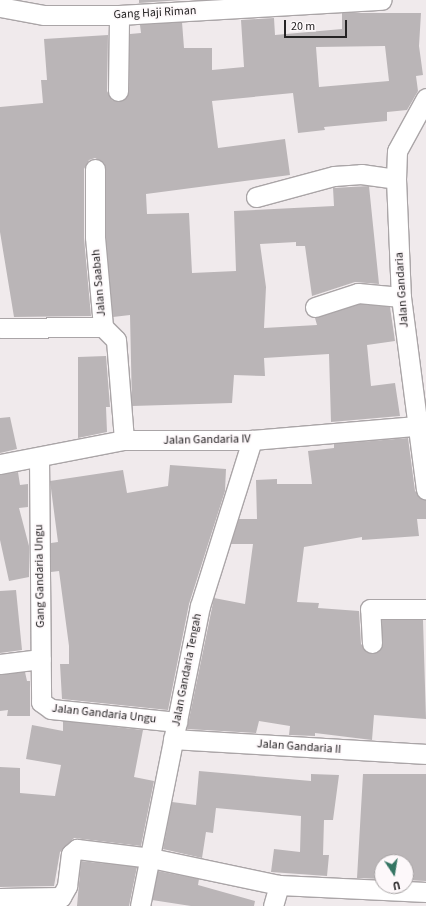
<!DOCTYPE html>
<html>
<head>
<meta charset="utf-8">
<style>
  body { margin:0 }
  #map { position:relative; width:426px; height:906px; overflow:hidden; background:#f0eaec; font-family:"Source Sans 3",sans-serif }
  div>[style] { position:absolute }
  .building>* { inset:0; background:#bab5b7 }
  .roads { filter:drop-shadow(1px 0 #aaa5a7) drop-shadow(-1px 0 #aaa5a7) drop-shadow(0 1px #aaa5a7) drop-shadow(0 -1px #aaa5a7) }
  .minor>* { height:19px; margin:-9.5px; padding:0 9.5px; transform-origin:9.5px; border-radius:9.5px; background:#fff }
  span { translate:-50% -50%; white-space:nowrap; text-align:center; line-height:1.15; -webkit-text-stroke:3.5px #fdf8fa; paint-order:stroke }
  .street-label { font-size:12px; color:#252324 }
  .north { position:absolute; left:374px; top:854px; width:40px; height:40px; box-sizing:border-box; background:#fdf8fa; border:1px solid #a7a3a4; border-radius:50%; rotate:168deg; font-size:11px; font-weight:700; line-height:16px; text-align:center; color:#252324 }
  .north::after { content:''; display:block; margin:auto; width:14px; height:18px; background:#357563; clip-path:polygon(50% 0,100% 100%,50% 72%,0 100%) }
  .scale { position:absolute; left:284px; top:20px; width:63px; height:18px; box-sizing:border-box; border:2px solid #252324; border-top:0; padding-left:5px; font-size:12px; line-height:14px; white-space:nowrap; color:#252324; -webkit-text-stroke:3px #fdf8fa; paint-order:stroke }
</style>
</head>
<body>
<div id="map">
  <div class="building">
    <i style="clip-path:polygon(139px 0,181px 0,139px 3px)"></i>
    <i style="clip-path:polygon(evenodd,342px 13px,421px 13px,419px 46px,423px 75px,416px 76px,418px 91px,407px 110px,387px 112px,387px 121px,324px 127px,325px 130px,298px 133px,293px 93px,212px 101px,218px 148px,285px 139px,290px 175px,146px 194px,147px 214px,189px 213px,192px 273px,236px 271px,234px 211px,334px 206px,333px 188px,369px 186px,379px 284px,355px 282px,312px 296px,305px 246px,296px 246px,296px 242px,260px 244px,266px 287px,264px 328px,317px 325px,315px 318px,359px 304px,390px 307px,395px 341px,367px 345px,371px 386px,395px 383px,400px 416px,331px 422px,329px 354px,264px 358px,265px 376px,234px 375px,232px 403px,132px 406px,130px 315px,113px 317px,106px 237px,106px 169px,104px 163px,95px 158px,89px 160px,84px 169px,84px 238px,91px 316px,14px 317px,0 232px,0 107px,43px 103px,41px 80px,47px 80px,44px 39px,108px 35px,107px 91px,112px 100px,118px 102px,129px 92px,130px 34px,141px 33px,140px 25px,182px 22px,184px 48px,212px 48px,212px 70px,244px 67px,241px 20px,274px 18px,275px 35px,342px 29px,342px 13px,385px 46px,389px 81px,319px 87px,316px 47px,385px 46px)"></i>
    <i style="clip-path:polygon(106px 356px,110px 407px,106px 407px,107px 432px,78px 438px,78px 357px)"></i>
    <i style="clip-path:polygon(10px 417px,17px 449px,0 453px,0 418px)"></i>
    <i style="clip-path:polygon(408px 438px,415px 491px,426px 500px,426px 519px,417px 519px,419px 536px,362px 540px,362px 537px,304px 547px,297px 602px,319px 603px,318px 608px,359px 611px,361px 644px,372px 654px,382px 648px,382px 620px,423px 620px,426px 719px,374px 715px,372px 740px,315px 733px,315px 736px,289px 735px,290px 726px,259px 721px,256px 733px,187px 729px,214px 598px,245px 604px,253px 544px,231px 544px,239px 519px,257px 519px,256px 480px,277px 479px,277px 484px,312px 484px,308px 451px,334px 448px,334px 444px)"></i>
    <i style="clip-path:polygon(170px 465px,226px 469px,225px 491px,189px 604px,168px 710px,62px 699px,60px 664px,69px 664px,69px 646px,59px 571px,51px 572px,51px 543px,58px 542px,50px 481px,123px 470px,127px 493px,168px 486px)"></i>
    <i style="clip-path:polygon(18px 472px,20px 485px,28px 484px,28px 507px,19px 508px,29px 546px,29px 577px,9px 581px,0 540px,0 475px)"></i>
    <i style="clip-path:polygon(16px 590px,22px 650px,0 653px,0 591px)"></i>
    <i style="clip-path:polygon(25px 672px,27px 681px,30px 681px,30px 716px,7px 716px,8px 710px,0 711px,0 675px)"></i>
    <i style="clip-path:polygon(63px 721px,143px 730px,134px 777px,154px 781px,141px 846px,74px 838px,60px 852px,54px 886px,0 887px,0 767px,20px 768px,20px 793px,55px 796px,61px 765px,26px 759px,32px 725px,63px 731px)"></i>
    <i style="clip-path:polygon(199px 771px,311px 781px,311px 774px,339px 775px,333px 820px,324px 820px,323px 855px,329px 855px,327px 876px,271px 872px,274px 849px,300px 852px,301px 816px,216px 808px,213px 833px,206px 832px,202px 858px,163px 849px,172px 802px,196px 805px)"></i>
    <i style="clip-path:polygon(363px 774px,426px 774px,426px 881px,406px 880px,406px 862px,382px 862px,382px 879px,357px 878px)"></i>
    <i style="clip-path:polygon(81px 861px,137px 867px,129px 906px,77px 906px)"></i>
    <i style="clip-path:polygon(158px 871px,199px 879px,198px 885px,255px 901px,254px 906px,191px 906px,152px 900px)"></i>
  </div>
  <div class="roads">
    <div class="minor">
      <i style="left:0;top:7px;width:45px;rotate:10.3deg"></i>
      <i style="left:44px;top:15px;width:75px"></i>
      <i style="left:119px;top:15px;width:263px;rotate:-3.3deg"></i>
      <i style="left:118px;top:91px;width:76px;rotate:-89.2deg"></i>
      <i style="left:426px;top:98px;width:60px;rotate:118.7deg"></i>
      <i style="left:397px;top:151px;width:28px;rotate:92deg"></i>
      <i style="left:396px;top:179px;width:118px;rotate:87.6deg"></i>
      <i style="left:401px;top:297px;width:194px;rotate:82.6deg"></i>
      <i style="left:95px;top:169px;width:68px;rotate:90deg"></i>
      <i style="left:95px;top:237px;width:90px;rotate:84.9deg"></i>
      <i style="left:103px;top:327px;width:18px;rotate:45deg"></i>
      <i style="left:116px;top:340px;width:100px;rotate:85.4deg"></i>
      <i style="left:256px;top:197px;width:81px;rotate:-15.1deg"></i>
      <i style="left:334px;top:176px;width:27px;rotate:-4deg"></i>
      <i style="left:361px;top:174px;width:35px;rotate:8deg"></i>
      <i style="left:315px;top:307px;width:45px;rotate:-18deg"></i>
      <i style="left:358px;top:293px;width:43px;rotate:5.3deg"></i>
      <i style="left:0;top:328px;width:103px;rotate:-0.6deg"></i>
      <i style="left:39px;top:457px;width:245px;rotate:89.5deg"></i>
      <i style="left:41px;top:702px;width:12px;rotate:35deg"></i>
      <i style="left:51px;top:709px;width:127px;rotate:5.9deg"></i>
      <i style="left:0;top:464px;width:126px;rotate:-11deg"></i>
      <i style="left:124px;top:440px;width:128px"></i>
      <i style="left:252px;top:440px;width:165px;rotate:-4.9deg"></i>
      <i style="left:372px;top:643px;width:34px;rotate:-93deg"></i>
      <i style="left:370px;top:609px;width:56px"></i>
      <i style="left:0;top:664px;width:41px;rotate:-7deg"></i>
      <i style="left:173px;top:739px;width:253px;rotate:3.4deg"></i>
      <i style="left:0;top:898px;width:61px;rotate:-0.9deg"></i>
      <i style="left:61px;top:897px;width:13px;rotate:-61deg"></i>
      <i style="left:67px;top:886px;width:32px;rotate:-83deg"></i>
      <i style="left:71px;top:854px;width:8px;rotate:-40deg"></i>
      <i style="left:77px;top:849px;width:75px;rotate:6.9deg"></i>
      <i style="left:151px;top:858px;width:131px;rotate:11.9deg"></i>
      <i style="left:279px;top:885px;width:147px;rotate:2.7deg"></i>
      <i style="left:140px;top:906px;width:306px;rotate:-78.7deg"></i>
      <i style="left:200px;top:606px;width:174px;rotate:-72.6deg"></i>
      <i style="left:273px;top:906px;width:22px;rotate:-74deg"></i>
    </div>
  </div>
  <div class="street-label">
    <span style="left:155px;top:13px;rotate:-3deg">Gang Haji Riman</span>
    <span style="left:99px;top:283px;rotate:-95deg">Jalan Saabah</span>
    <span style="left:402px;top:290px;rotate:-94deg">Jalan Gandaria</span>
    <span style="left:207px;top:440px;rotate:-1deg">Jalan Gandaria IV</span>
    <span style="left:40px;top:576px;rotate:-91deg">Gang Gandaria Ungu</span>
    <span style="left:187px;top:670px;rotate:-79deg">Jalan Gandaria Tengah</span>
    <span style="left:104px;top:714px;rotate:6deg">Jalan Gandaria Ungu</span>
    <span style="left:299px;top:747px;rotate:4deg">Jalan Gandaria II</span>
  </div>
  <div class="north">U</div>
  <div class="scale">20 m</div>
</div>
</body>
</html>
